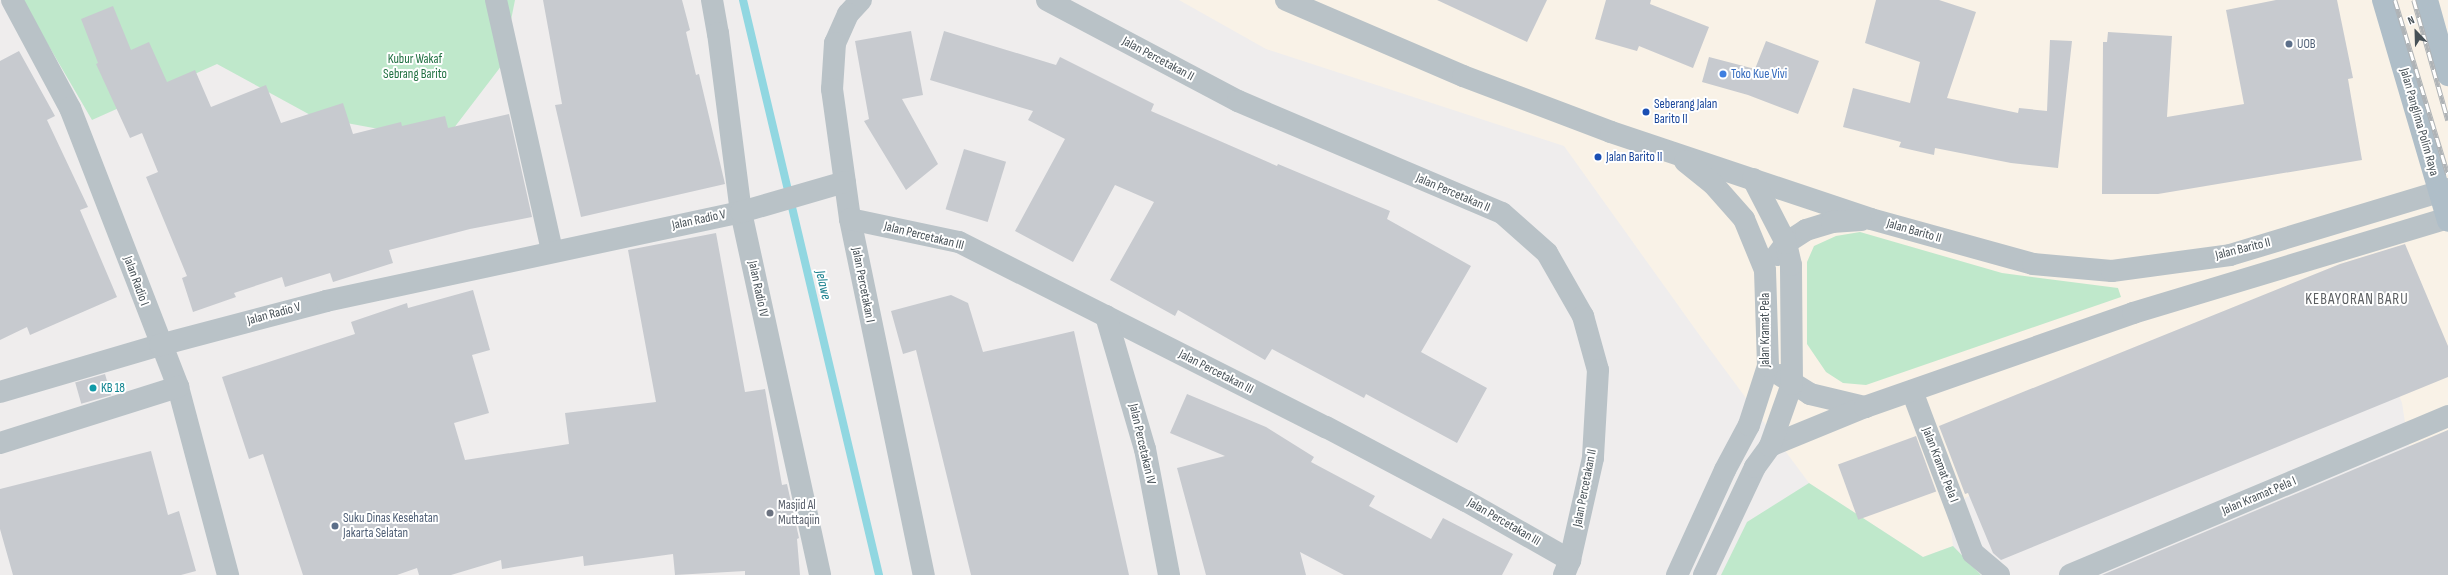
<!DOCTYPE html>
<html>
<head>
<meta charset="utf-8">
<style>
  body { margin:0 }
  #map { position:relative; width:2448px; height:575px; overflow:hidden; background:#efeded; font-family:"Sofia Sans Condensed",sans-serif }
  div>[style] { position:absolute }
  .commercial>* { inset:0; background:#f9f2e7 }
  .green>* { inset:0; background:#bfe8cb }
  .stream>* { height:8px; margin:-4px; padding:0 4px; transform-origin:4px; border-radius:4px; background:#91d7e1 }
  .building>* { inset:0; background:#c7cacf; transform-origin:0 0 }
  .minor>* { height:22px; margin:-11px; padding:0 11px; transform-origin:11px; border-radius:11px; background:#b9c2c7 }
  .major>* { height:22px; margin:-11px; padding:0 11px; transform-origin:11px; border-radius:11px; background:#afbec8 }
  .rail>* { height:4.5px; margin-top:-2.25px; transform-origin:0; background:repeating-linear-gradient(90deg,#fff 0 9px,#afb3b6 0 18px); box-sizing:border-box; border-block:1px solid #afb3b6 }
  .dots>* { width:11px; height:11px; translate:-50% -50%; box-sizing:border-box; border:2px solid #fff; border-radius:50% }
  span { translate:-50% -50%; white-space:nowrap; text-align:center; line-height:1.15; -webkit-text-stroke:4px #fff; paint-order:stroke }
  .service-label { font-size:13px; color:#4e5e75 }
  .left { translate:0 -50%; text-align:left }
  .street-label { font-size:13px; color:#475157 }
  .park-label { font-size:13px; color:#217041 }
  .shop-label { font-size:13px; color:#366cbe }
  .transit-label { font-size:13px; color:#164399 }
  .culture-label { font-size:13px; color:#0d838f }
  .worship-label { font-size:13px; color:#5b616d }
  .water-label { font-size:14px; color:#1b818e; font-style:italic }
  .quarter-label { font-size:15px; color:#5a5d60; letter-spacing:1px }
  .north { position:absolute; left:2396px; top:12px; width:40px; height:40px; -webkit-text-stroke:3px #fff; paint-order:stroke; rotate:337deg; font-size:11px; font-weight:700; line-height:16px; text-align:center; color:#475157 }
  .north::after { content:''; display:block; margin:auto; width:14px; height:18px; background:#475157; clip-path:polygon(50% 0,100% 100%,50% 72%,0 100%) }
</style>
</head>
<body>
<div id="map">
  <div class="commercial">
    <i style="clip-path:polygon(1179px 0,2448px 0,2448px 539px,2408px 442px,2402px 403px,2372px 331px,1967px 497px,1949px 509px,1953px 546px,1923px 557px,1809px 483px,1703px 340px,1564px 146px,1266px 49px)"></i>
  </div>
  <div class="green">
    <i style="clip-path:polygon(22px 0,515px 0,502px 65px,444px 141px,314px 117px,217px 64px,92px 120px)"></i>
    <i style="clip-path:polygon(1860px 232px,2002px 273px,2118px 288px,2121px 297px,1866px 385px,1843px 383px,1826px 372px,1807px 344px,1807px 262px,1814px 246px,1836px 236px)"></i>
    <i style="clip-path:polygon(1809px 483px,1923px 557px,1953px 546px,1981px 575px,1721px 575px,1747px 522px)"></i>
  </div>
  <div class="stream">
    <i style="left:743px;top:0;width:591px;rotate:76.69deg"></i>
  </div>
  <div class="building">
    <i style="clip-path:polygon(543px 0,682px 0,690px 30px,686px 32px,696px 75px,699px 74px,725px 184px,581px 217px,555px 105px,562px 104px)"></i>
    <i style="clip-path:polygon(1437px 0,1547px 0,1527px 42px)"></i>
    <i style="clip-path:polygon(1606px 0,1651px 0,1650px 4px,1709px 27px,1693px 68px,1639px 46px,1637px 51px,1595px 39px)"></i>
    <i style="clip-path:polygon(1876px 0,1939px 0,1976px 12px,1947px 98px,2018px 113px,2019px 108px,2047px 111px,2050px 40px,2072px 41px,2058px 168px,2011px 163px,1935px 148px,1934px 155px,1899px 147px,1901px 142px,1843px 127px,1853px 88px,1910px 103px,1920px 62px,1865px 43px)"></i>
    <i style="clip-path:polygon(2276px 0,2337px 0,2353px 78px,2348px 79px,2362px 160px,2158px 194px,2102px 194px,2103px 42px,2107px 42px,2108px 32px,2172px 36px,2167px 117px,2244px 104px,2226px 10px)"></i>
    <i style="clip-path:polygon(113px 6px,131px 50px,149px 42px,167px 82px,195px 70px,211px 107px,266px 85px,281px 123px,343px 103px,353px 134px,401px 122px,402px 126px,445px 116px,448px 128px,509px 114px,532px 217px,470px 229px,389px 250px,393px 263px,333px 282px,330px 273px,285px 287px,282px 277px,234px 293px,236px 297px,193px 312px,182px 278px,187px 276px,146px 177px,158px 172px,142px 133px,130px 138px,96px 64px,98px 63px,81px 19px)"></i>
    <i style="clip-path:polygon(911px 31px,923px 95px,902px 99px,938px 164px,906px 190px,864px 121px,869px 119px,855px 41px)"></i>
    <i style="clip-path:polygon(944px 31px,1056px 65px,1060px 57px,1154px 104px,1151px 111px,1277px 166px,1278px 164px,1390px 211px,1387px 219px,1471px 266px,1421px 352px,1487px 388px,1457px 443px,1366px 394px,1364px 398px,1272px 349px,1265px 360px,1178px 310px,1175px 316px,1110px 280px,1154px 202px,1115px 185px,1073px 262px,1015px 231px,1065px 139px,1028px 120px,1033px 111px,930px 80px)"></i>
    <i style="clip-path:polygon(1766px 41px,1819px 61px,1798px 114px,1748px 95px,1702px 82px,1709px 57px,1755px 69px)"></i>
    <i style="clip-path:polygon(19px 51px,55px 116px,47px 120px,88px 207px,80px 210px,117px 297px,30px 335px,27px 327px,0 340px,0 61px)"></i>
    <i style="left:964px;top:149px;width:44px;height:63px;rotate:17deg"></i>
    <i style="clip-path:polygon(716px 233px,745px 392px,765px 389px,782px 485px,787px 484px,799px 538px,797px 539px,800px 575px,745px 575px,745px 571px,675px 575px,673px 554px,584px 566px,583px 556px,502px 569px,501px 560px,451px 575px,419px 575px,417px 568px,397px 575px,303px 575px,263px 454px,249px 459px,222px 377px,355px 334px,351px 322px,407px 303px,408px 308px,473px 290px,490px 350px,472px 355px,489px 413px,454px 423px,465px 460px,569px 444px,565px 413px,656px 402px,628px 250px)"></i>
    <i style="clip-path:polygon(2405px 244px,2448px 346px,2448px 377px,2001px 560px,1993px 553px,1968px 493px,1965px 494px,1939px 426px,2340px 264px)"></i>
    <i style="clip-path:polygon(951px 295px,968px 303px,983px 352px,1074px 331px,1129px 575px,971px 575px,916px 350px,903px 354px,891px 311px)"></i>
    <i style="left:105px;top:374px;width:22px;height:31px;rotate:74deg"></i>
    <i style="clip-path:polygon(1187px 394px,1266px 427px,1314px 457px,1311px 462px,1375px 496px,1369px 506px,1431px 539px,1443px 518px,1513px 554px,1502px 575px,1344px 575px,1300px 552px,1306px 575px,1206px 575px,1177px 468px,1225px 456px,1170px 433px)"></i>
    <i style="clip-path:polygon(2448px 430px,2448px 575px,2102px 575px)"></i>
    <i style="left:1916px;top:436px;width:59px;height:83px;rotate:70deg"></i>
    <i style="clip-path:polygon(151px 451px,168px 515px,179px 511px,196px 571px,181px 575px,13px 575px,0 529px,0 489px)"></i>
  </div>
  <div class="minor">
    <i style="left:12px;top:0;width:123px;rotate:61.8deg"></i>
    <i style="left:70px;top:108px;width:299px;rotate:68.8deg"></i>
    <i style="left:178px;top:387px;width:195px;rotate:75.1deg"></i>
    <i style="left:496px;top:0;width:257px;rotate:77.4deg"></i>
    <i style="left:712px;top:0;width:34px;rotate:80deg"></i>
    <i style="left:718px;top:33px;width:180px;rotate:82.7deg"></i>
    <i style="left:741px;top:212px;width:371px;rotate:77.7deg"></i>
    <i style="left:861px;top:0;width:19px;rotate:133deg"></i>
    <i style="left:848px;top:14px;width:32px;rotate:114deg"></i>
    <i style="left:835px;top:43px;width:46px;rotate:93.7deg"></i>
    <i style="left:832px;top:89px;width:131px;rotate:82.1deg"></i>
    <i style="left:850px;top:219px;width:364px;rotate:78.3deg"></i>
    <i style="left:1047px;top:0;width:216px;rotate:27.9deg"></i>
    <i style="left:1238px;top:101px;width:287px;rotate:23deg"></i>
    <i style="left:1502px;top:213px;width:60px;rotate:41.6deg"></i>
    <i style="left:1547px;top:253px;width:73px;rotate:60.3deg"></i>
    <i style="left:1583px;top:316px;width:56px;rotate:74.5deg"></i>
    <i style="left:1598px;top:370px;width:88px;rotate:93.3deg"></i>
    <i style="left:1593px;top:458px;width:105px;rotate:102.7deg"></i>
    <i style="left:1570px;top:560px;width:16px;rotate:112deg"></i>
    <i style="left:1286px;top:0;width:193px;rotate:23.2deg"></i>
    <i style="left:1463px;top:76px;width:158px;rotate:20.7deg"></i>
    <i style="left:1611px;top:132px;width:274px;rotate:18.5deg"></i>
    <i style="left:1871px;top:219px;width:168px;rotate:15.5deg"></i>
    <i style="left:2033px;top:264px;width:79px;rotate:5.1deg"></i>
    <i style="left:2112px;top:271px;width:119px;rotate:-7.7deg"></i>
    <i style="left:2230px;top:255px;width:228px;rotate:-16.8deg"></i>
    <i style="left:850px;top:219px;width:111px;rotate:11.9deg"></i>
    <i style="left:959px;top:242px;width:411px;rotate:26.8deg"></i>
    <i style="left:1326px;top:427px;width:158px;rotate:27.9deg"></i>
    <i style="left:1466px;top:501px;width:120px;rotate:29.6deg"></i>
    <i style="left:1777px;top:255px;width:15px;rotate:-53deg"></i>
    <i style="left:1786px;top:243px;width:24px;rotate:-33deg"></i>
    <i style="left:1806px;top:230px;width:27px;rotate:-17deg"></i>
    <i style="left:1832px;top:222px;width:29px;rotate:-4deg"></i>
    <i style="left:1106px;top:316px;width:139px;rotate:73.7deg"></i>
    <i style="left:1145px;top:449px;width:128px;rotate:79.2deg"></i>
    <i style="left:1780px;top:375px;width:36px;rotate:32deg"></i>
    <i style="left:1810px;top:394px;width:57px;rotate:13.3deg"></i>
    <i style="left:1912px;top:391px;width:173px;rotate:69.4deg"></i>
    <i style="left:1973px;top:553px;width:34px;rotate:40deg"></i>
    <i style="left:0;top:392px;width:167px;rotate:-16.4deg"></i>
    <i style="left:160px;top:345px;width:172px;rotate:-14.8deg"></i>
    <i style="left:326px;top:301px;width:424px;rotate:-12.1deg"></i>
    <i style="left:741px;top:212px;width:108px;rotate:-16.1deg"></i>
    <i style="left:0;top:443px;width:187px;rotate:-17.5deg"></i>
    <i style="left:1770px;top:446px;width:103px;rotate:-22.3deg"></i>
    <i style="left:1865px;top:407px;width:284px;rotate:-19.3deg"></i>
    <i style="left:2133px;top:313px;width:329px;rotate:-16.8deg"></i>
    <i style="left:1677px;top:575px;width:115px;rotate:-65.4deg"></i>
    <i style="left:1725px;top:470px;width:51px;rotate:-61.9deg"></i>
    <i style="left:1749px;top:425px;width:62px;rotate:-72.1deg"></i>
    <i style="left:1768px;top:366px;width:96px;rotate:-91.8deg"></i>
    <i style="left:1765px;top:270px;width:55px;rotate:-112.4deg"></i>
    <i style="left:1744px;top:219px;width:47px;rotate:-131.5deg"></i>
    <i style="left:1713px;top:184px;width:36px;rotate:-141deg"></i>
    <i style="left:1704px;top:575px;width:119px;rotate:-64.7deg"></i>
    <i style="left:1755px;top:467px;width:26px;rotate:-54deg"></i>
    <i style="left:1770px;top:446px;width:66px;rotate:-70.5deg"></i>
    <i style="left:1792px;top:384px;width:119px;rotate:-90.5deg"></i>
    <i style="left:1791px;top:265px;width:23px;rotate:-103deg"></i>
    <i style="left:1786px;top:243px;width:72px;rotate:-117.3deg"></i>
    <i style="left:2070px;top:575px;width:410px;rotate:-22.8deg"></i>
  </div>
  <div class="major">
    <i style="left:2383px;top:0;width:230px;rotate:73.6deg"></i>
    <i style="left:2427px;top:0;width:78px;rotate:74.4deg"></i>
  </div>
  <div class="rail">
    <i style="left:2395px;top:0;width:182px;rotate:73.1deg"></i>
    <i style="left:2414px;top:0;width:125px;rotate:74.2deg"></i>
  </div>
  <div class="dots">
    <i style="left:2289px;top:44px;background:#5c6f8a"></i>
    <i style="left:1723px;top:74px;background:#3f7fe0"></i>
    <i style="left:1646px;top:112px;background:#1a4fb4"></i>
    <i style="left:1598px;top:157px;background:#1a4fb4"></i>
    <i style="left:93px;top:388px;background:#0f9aa8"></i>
    <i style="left:770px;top:513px;background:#6b7280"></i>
    <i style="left:335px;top:526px;background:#5c6f8a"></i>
  </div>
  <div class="service-label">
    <span class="left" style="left:2297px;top:44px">UOB</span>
    <span class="left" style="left:343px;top:526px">Suku Dinas Kesehatan<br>Jakarta Selatan</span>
  </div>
  <div class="street-label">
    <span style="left:1158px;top:59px;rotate:28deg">Jalan Percetakan II</span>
    <span style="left:2419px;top:122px;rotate:74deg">Jalan Panglima Polim Raya</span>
    <span style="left:1453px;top:193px;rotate:23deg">Jalan Percetakan II</span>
    <span style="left:699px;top:220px;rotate:-12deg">Jalan Radio V</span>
    <span style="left:1914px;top:231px;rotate:16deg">Jalan Barito II</span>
    <span style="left:924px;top:236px;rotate:14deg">Jalan Percetakan III</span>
    <span style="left:2243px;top:249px;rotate:-14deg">Jalan Barito II</span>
    <span style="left:136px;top:281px;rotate:70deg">Jalan Radio I</span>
    <span style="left:863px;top:285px;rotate:79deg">Jalan Percetakan I</span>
    <span style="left:758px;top:289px;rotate:78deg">Jalan Radio IV</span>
    <span style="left:274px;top:314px;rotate:-15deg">Jalan Radio V</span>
    <span style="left:1765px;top:330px;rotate:-90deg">Jalan Kramat Pela</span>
    <span style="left:1216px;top:372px;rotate:27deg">Jalan Percetakan III</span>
    <span style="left:1142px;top:444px;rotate:77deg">Jalan Percetakan IV</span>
    <span style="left:1940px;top:465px;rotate:69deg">Jalan Kramat Pela I</span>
    <span style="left:1585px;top:488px;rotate:-79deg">Jalan Percetakan II</span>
    <span style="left:2259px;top:496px;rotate:-23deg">Jalan Kramat Pela I</span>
    <span style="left:1504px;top:522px;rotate:30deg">Jalan Percetakan III</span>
  </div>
  <div class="park-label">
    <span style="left:415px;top:67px">Kubur Wakaf<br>Sebrang Barito</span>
  </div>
  <div class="shop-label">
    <span class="left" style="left:1731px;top:74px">Toko Kue Vivi</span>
  </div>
  <div class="transit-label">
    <span class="left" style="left:1654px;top:112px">Seberang Jalan<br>Barito II</span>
    <span class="left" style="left:1606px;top:157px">Jalan Barito II</span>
  </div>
  <div class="culture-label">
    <span class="left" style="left:101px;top:388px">KB 18</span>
  </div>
  <div class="worship-label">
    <span class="left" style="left:778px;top:513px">Masjid Al<br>Muttaqiin</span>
  </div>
  <div class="water-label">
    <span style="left:823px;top:285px;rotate:77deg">Jelawe</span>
  </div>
  <div class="quarter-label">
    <span style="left:2357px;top:300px">KEBAYORAN BARU</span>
  </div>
  <div class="north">N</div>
</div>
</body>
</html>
